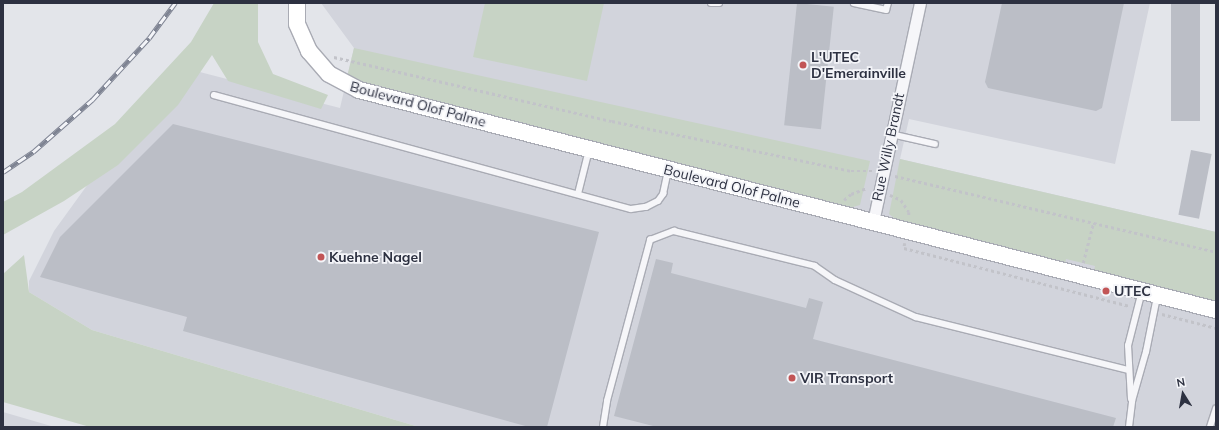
<!DOCTYPE html>
<html>
<head>
<meta charset="utf-8">
<style>
  body { margin:0 }
  #map { position:relative; width:1219px; height:430px; overflow:hidden; background:#e3e5ea; font-family:Mulish,sans-serif }
  div>[style] { position:absolute }
  .built>* { inset:0; background:#d2d4dc }
  .green>* { inset:0; background:#c7d3c5 }
  .building>* { inset:0; background:#bbbec6; transform-origin:0 0 }
  .path>* { height:2.5px; margin-top:-1.25px; transform-origin:0; background:repeating-linear-gradient(90deg,#c2c3c9 0 3px,transparent 0 6px) }
  .roads { filter:drop-shadow(1px 0 #a9abb4) drop-shadow(-1px 0 #a9abb4) drop-shadow(0 1px #a9abb4) drop-shadow(0 -1px #a9abb4) }
  .lane>* { height:5.5px; margin:-2.75px; padding:0 2.75px; transform-origin:2.75px; border-radius:2.75px; background:#f6f6f9 }
  .street>* { height:11px; margin:-5.5px; padding:0 5.5px; transform-origin:5.5px; border-radius:5.5px; background:#f6f6f9 }
  .secondary>* { height:16px; margin:-8px; padding:0 8px; transform-origin:8px; border-radius:8px; background:#fff }
  .rail>* { height:4.5px; margin-top:-2.25px; transform-origin:0; background:repeating-linear-gradient(90deg,#f3f4f8 0 9px,#7e8392 0 18px); box-sizing:border-box; border-block:1px solid #7e8392 }
  .dots>* { width:11px; height:11px; translate:-50% -50%; box-sizing:border-box; border:2px solid #f3f4f8; border-radius:50% }
  span { translate:-50% -50%; white-space:nowrap; text-align:center; line-height:1.15; -webkit-text-stroke:3.5px #f3f4f8; paint-order:stroke }
  .poi-label { font-size:14px; color:#2d3141; font-weight:700 }
  .left { translate:0 -50%; text-align:left }
  .street-label { font-size:14px; color:#2d3141 }
  .frame { position:absolute; inset:0; border:4px solid #2d3141; pointer-events:none }
  .north { position:absolute; left:1163px; top:374px; width:40px; height:40px; -webkit-text-stroke:3px #f3f4f8; paint-order:stroke; rotate:349deg; font-size:11px; font-weight:700; line-height:16px; text-align:center; color:#2d3141 }
  .north::after { content:''; display:block; margin:auto; width:14px; height:18px; background:#2d3141; clip-path:polygon(50% 0,100% 100%,50% 72%,0 100%) }
</style>
</head>
<body>
<div id="map">
  <div class="built">
    <i style="clip-path:polygon(321px 3px,1150px 3px,1115px 164px,909px 119px,900px 159px,1216px 232px,1216px 427px,419px 427px,92px 330px,29px 292px,29px 281px,54px 231px,96px 173px,192px 70px,340px 108px,354px 48px)"></i>
    <i style="clip-path:polygon(3px 412px,51px 426px,54px 427px,3px 427px)"></i>
  </div>
  <div class="green">
    <i style="clip-path:polygon(214px 3px,258px 3px,258px 42px,273px 74px,328px 95px,321px 109px,228px 81px,212px 55px,178px 105px,118px 165px,64px 201px,3px 235px,3px 202px,22px 192px,115px 124px,191px 42px)"></i>
    <i style="clip-path:polygon(485px 3px,604px 3px,587px 81px,473px 57px)"></i>
    <i style="clip-path:polygon(354px 48px,870px 161px,860px 205px,849px 208px,362px 83px,347px 77px)"></i>
    <i style="clip-path:polygon(900px 159px,1216px 232px,1216px 303px,1094px 271px,1095px 266px,1066px 259px,1065px 264px,898px 221px,889px 214px)"></i>
    <i style="clip-path:polygon(24px 255px,29px 292px,92px 330px,419px 427px,90px 427px,3px 402px,3px 274px)"></i>
  </div>
  <div class="building">
    <i style="left:797px;top:3px;width:37px;height:123px;rotate:6deg"></i>
    <i style="clip-path:polygon(1002px 3px,1124px 3px,1102px 108px,1096px 111px,988px 88px,985px 82px)"></i>
    <i style="left:1171px;top:3px;width:29px;height:118px"></i>
    <i style="clip-path:polygon(173px 124px,599px 232px,547px 427px,529px 427px,183px 331px,187px 317px,40px 277px,60px 237px)"></i>
    <i style="left:1191px;top:150px;width:21px;height:66px;rotate:11deg"></i>
    <i style="clip-path:polygon(656px 259px,673px 263px,671px 273px,806px 308px,809px 298px,823px 302px,813px 339px,1116px 418px,1113px 427px,657px 427px,614px 416px)"></i>
  </div>
  <div class="path">
    <i style="left:334px;top:57px;width:285px;rotate:13deg"></i>
    <i style="left:612px;top:121px;width:244px;rotate:11.8deg"></i>
    <i style="left:851px;top:171px;width:22px"></i>
    <i style="left:895px;top:176px;width:330px;rotate:13.3deg"></i>
    <i style="left:890px;top:195px;width:12px;rotate:24deg"></i>
    <i style="left:901px;top:200px;width:14px;rotate:56deg"></i>
    <i style="left:909px;top:212px;width:4px;rotate:90deg"></i>
    <i style="left:844px;top:200px;width:9px;rotate:-41deg"></i>
    <i style="left:851px;top:194px;width:17px;rotate:-21deg"></i>
    <i style="left:905px;top:243px;width:5px;rotate:101deg"></i>
    <i style="left:904px;top:248px;width:233px;rotate:14.4deg"></i>
    <i style="left:1083px;top:263px;width:40px;rotate:-75.6deg"></i>
    <i style="left:1162px;top:314px;width:56px;rotate:14.5deg"></i>
  </div>
  <div class="roads">
    <div class="lane">
      <i style="left:711px;top:3px;width:8px"></i>
      <i style="left:854px;top:3px;width:33px;rotate:12deg"></i>
      <i style="left:886px;top:10px;width:7px;rotate:-74deg"></i>
      <i style="left:214px;top:95px;width:432px;rotate:15.3deg"></i>
      <i style="left:631px;top:209px;width:15px;rotate:-8deg"></i>
      <i style="left:646px;top:207px;width:13px;rotate:-27deg"></i>
      <i style="left:658px;top:201px;width:9px;rotate:-54deg"></i>
      <i style="left:663px;top:194px;width:25px;rotate:-78deg"></i>
      <i style="left:891px;top:134px;width:45px;rotate:12.8deg"></i>
      <i style="left:578px;top:194px;width:45px;rotate:-76deg"></i>
      <i style="left:1131px;top:399px;width:53px;rotate:-93.2deg"></i>
      <i style="left:1128px;top:346px;width:57px;rotate:-75.7deg"></i>
      <i style="left:603px;top:427px;width:26px;rotate:-81deg"></i>
      <i style="left:607px;top:401px;width:167px;rotate:-75deg"></i>
      <i style="left:650px;top:240px;width:26px;rotate:-21deg"></i>
      <i style="left:674px;top:231px;width:145px;rotate:13.9deg"></i>
      <i style="left:815px;top:266px;width:24px;rotate:35deg"></i>
      <i style="left:835px;top:280px;width:89px;rotate:24.6deg"></i>
      <i style="left:916px;top:317px;width:219px;rotate:14deg"></i>
      <i style="left:1129px;top:427px;width:26px;rotate:-83deg"></i>
      <i style="left:1132px;top:401px;width:51px;rotate:-74.1deg"></i>
      <i style="left:1146px;top:352px;width:56px;rotate:-78.7deg"></i>
      <i style="left:1210px;top:427px;width:19px;rotate:-72deg"></i>
    </div>
    <div class="street">
      <i style="left:873px;top:222px;width:224px;rotate:-77.9deg"></i>
    </div>
    <div class="secondary">
      <i style="left:297px;top:3px;width:21px;rotate:90deg"></i>
      <i style="left:297px;top:24px;width:30px;rotate:66deg"></i>
      <i style="left:309px;top:51px;width:30px;rotate:49deg"></i>
      <i style="left:329px;top:74px;width:34px;rotate:28deg"></i>
      <i style="left:359px;top:90px;width:885px;rotate:14.4deg"></i>
    </div>
  </div>
  <div class="rail">
    <i style="left:3px;top:172px;width:36px;rotate:-34deg"></i>
    <i style="left:33px;top:152px;width:79px;rotate:-41.4deg"></i>
    <i style="left:92px;top:100px;width:84px;rotate:-47.4deg"></i>
    <i style="left:149px;top:38px;width:44px;rotate:-53.4deg"></i>
  </div>
  <div class="dots">
    <i style="left:803px;top:65px;background:#c25556"></i>
    <i style="left:321px;top:257px;background:#c25556"></i>
    <i style="left:1106px;top:291px;background:#c25556"></i>
    <i style="left:792px;top:378px;background:#c25556"></i>
  </div>
  <div class="poi-label">
    <span class="left" style="left:811px;top:65px">L'UTEC<br>D'Emerainville</span>
    <span class="left" style="left:329px;top:257px">Kuehne Nagel</span>
    <span class="left" style="left:1114px;top:291px">UTEC</span>
    <span class="left" style="left:800px;top:378px">VIR Transport</span>
  </div>
  <div class="street-label">
    <span style="left:418px;top:104px;rotate:15deg">Boulevard Olof Palme</span>
    <span style="left:888px;top:147px;rotate:-78deg">Rue Willy Brandt</span>
    <span style="left:732px;top:186px;rotate:14deg">Boulevard Olof Palme</span>
  </div>
  <div class="frame"></div>
  <div class="north">N</div>
</div>
</body>
</html>
